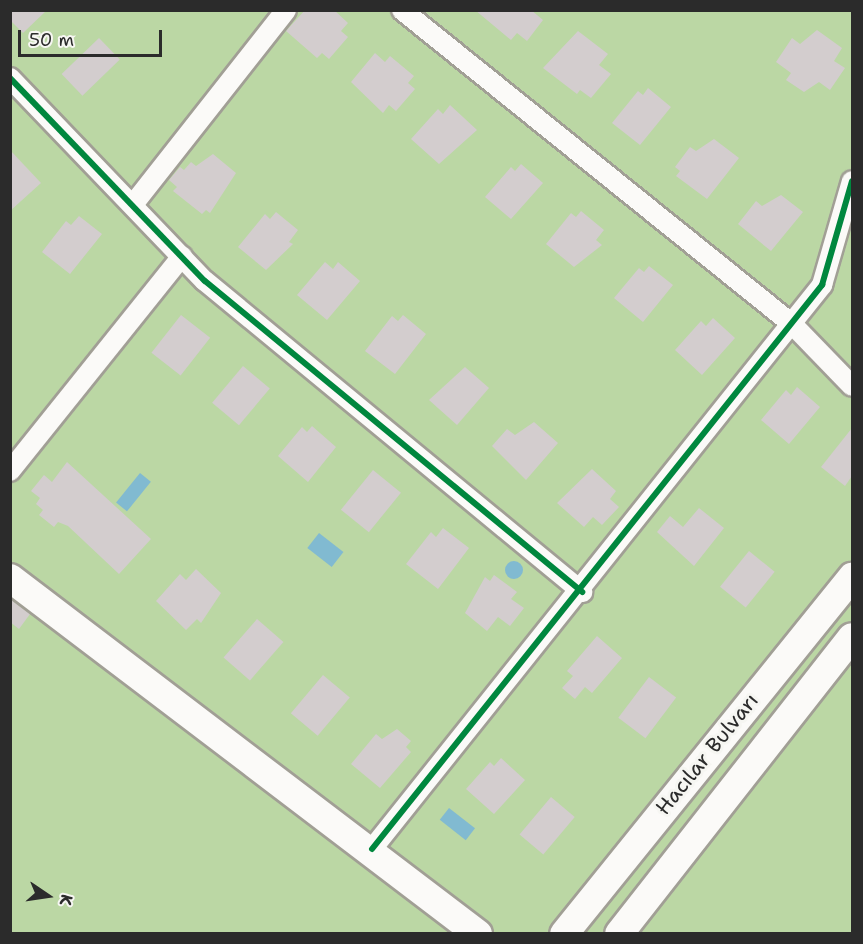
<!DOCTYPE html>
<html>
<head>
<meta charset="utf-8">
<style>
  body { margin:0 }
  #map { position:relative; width:863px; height:944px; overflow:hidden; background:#e4dfcf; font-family:"Shantell Sans",sans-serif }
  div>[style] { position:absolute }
  .green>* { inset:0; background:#bbd7a4; transform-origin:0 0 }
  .water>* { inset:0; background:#81bad1; transform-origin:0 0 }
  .round { border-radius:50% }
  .building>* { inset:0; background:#d3cdce; transform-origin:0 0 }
  .roads { filter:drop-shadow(2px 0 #a19f95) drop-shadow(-2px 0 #a19f95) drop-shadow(0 2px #a19f95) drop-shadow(0 -2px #a19f95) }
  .street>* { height:20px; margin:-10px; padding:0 10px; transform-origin:10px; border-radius:10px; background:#fbfaf8 }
  .secondary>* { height:28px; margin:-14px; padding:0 14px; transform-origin:14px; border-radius:14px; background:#fbfaf8 }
  .cycleway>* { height:6px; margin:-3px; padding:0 3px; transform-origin:3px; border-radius:3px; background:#00873e }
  span { translate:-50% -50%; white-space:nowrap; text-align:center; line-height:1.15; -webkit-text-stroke:6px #f6f6f2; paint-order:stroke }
  .street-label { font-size:21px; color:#2b2b2b }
  .frame { position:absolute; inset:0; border:12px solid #2b2b2b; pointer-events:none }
  .north { position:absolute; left:18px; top:866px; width:60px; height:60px; -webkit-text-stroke:4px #f6f6f2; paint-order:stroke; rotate:103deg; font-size:16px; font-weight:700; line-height:24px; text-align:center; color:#2b2b2b }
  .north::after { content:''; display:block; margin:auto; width:21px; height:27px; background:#2b2b2b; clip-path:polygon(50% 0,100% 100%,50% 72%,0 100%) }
  .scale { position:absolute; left:18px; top:30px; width:144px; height:27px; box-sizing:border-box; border:3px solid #2b2b2b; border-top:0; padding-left:8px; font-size:18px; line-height:21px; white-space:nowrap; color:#2b2b2b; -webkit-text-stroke:4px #f6f6f2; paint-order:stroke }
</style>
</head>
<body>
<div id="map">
  <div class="green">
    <i style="left:10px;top:11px;width:842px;height:922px"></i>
  </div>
  <div class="water">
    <i style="left:140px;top:473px;width:14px;height:38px;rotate:39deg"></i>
    <i style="left:319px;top:533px;width:31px;height:19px;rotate:38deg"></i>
    <i class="round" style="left:505px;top:561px;width:18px;height:18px"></i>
    <i style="left:449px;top:808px;width:33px;height:15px;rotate:38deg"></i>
  </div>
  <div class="building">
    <i style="clip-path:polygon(10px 10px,47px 10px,23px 33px,10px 20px)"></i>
    <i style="clip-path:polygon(305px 10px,334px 10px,348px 23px,341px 31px,348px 37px,329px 59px,322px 53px,317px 58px,286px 31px)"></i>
    <i style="clip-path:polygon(475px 10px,531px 10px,543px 20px,527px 41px,517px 33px,511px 40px)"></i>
    <i style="clip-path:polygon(817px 30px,842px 48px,834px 61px,845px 68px,830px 90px,819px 82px,804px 92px,786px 80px,791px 73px,776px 62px,792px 38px,800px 44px)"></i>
    <i style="clip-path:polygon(578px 31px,608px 54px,599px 65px,611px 74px,591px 98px,580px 90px,577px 94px,543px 68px)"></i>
    <i style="left:99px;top:38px;width:30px;height:52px;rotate:46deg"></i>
    <i style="clip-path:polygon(375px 53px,385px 62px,390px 56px,414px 76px,408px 83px,415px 89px,396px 111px,389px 105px,383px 113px,351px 82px)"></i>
    <i style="clip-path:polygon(648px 88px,671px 107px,640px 145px,612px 123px,638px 91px,643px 95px)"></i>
    <i style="clip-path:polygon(450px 105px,477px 130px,439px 164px,411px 139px,438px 109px,443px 114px)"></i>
    <i style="clip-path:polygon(714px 139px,739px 158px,707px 199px,676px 176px,680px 171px,675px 167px,690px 147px,696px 151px)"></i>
    <i style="clip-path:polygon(10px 150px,41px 183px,10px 211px)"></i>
    <i style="clip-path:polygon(213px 154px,236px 173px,210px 213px,206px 210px,202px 214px,173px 191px,177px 187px,169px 180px,180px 167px,184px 170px,191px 162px,196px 166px)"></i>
    <i style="clip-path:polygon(521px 164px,543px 183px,511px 219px,485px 197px,511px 167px,515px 171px)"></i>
    <i style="clip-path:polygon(781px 195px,803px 212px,771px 251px,738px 224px,756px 201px,762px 206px)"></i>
    <i style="clip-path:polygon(581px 211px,604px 230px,596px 240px,602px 245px,574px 267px,546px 244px,571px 213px,576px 217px)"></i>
    <i style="clip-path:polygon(276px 212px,298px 230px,289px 242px,293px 244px,266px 270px,238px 247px,265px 214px,270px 219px)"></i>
    <i style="clip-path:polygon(79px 216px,102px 234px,70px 274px,42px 252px,66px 221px,71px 225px)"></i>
    <i style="clip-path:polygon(325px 262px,333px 269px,338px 262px,360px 281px,327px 320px,297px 295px)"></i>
    <i style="clip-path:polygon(649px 266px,673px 285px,643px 322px,614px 298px,639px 268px,644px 272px)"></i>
    <i style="left:181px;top:315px;width:37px;height:48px;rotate:38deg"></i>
    <i style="clip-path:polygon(403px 315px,426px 334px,395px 374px,365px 351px,392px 316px,398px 321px)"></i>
    <i style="clip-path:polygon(713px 318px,735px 338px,702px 375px,675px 350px,701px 321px,706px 326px)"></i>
    <i style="left:243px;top:366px;width:35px;height:48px;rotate:40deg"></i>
    <i style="clip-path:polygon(465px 367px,489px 388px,457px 425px,429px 400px)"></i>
    <i style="clip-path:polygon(797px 387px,820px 407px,789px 444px,761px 420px,786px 390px,791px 395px)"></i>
    <i style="clip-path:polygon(534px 422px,558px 443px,526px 480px,492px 446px,507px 429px,515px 435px)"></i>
    <i style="clip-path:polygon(312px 426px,336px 447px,308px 482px,278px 456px,302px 427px,307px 432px)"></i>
    <i style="clip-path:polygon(852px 428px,852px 476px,845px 486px,821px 467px)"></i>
    <i style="clip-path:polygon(67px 462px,151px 539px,119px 574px,68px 526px,58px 522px,54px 527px,39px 515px,43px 510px,36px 504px,40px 498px,31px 491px,44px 475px,52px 482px)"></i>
    <i style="clip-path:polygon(592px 469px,616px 491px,610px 499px,619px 507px,602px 525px,593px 517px,584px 527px,557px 503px)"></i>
    <i style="left:373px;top:470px;width:36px;height:51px;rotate:39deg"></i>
    <i style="clip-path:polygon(699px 508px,724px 528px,694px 566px,657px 532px,670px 516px,683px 527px)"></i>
    <i style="clip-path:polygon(443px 528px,469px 548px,438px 589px,406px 564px,431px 532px,436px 537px)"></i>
    <i style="left:749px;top:551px;width:33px;height:46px;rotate:39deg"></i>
    <i style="clip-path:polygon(196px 569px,221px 593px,201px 623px,197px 619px,186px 630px,156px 601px,180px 574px,186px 580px)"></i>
    <i style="clip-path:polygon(494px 575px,517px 592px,511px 599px,524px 608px,510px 626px,498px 617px,487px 631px,465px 613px,485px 577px,490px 581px)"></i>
    <i style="clip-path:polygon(10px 599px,30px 614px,19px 629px,10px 622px)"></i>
    <i style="left:257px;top:619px;width:35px;height:51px;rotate:41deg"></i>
    <i style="clip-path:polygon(597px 636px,622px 658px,592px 693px,585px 687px,575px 699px,562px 688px,573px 676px,567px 671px)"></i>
    <i style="left:323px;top:675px;width:35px;height:50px;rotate:40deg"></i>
    <i style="left:649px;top:677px;width:34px;height:51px;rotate:37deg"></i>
    <i style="clip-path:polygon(397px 729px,411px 741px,406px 747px,411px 752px,380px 788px,351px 764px,376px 734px,382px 739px)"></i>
    <i style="clip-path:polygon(501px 758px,525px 780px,494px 814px,466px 789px,490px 762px,494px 766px)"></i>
    <i style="left:551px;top:797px;width:31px;height:49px;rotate:40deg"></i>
  </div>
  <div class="roads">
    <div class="street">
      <i style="left:402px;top:10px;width:501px;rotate:38.84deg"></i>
      <i style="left:792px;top:324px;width:86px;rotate:45.9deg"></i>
      <i style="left:10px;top:78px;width:281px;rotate:46.2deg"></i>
      <i style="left:205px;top:281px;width:489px;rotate:39.5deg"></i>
      <i style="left:135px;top:202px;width:244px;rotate:-51.8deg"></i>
      <i style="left:10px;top:471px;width:275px;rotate:-51.3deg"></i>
      <i style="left:372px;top:849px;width:722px;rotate:-51.41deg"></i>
      <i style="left:822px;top:285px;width:108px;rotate:-73.9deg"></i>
    </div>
    <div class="secondary">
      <i style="left:10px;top:578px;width:588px;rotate:37.26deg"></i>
      <i style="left:564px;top:934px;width:459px;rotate:-51.1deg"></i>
      <i style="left:619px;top:934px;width:377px;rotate:-51.9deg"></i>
    </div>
  </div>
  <div class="cycleway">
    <i style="left:10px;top:78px;width:281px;rotate:46.2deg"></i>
    <i style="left:205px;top:281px;width:489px;rotate:39.5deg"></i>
    <i style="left:372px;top:849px;width:722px;rotate:-51.41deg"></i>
    <i style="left:822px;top:285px;width:108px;rotate:-73.9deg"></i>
  </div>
  <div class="street-label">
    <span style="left:707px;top:754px;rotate:-51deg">Hacılar Bulvarı</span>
  </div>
  <div class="frame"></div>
  <div class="north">K</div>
  <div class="scale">50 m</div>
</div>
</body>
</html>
